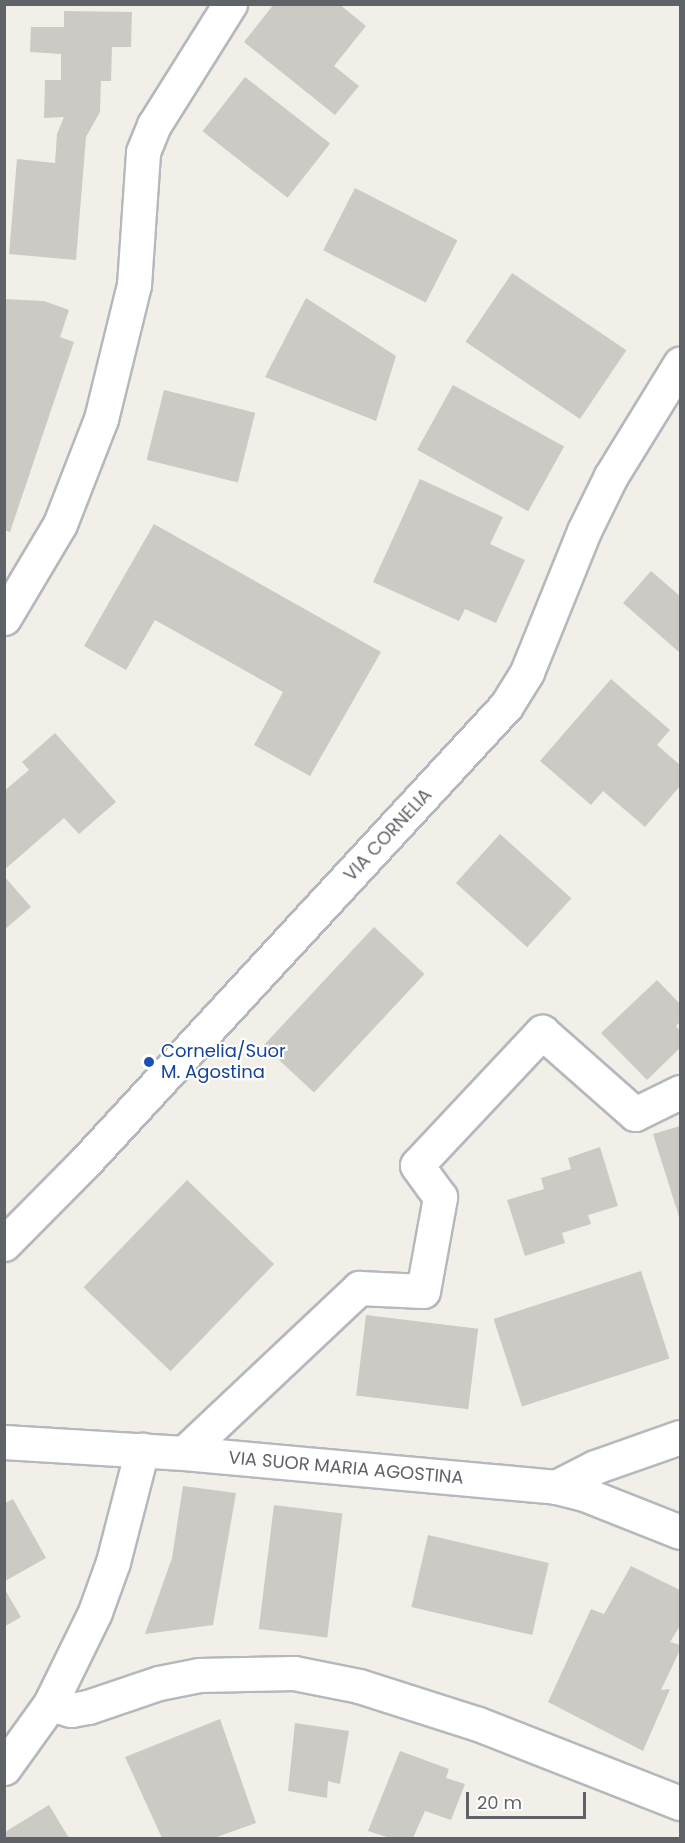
<!DOCTYPE html>
<html>
<head>
<meta charset="utf-8">
<style>
  body { margin:0 }
  #map { position:relative; width:685px; height:1843px; overflow:hidden; background:#f1efe8; font-family:Poppins,sans-serif }
  div>[style] { position:absolute }
  .building>* { inset:0; background:#cccac5; transform-origin:0 0 }
  .roads { filter:drop-shadow(2px 0 #b5b8bc) drop-shadow(-2px 0 #b5b8bc) drop-shadow(0 2px #b5b8bc) drop-shadow(0 -2px #b5b8bc) }
  .minor>* { height:33px; margin:-16.5px; padding:0 16.5px; transform-origin:16.5px; border-radius:16.5px; background:#fff }
  .dots>* { width:16px; height:16px; translate:-50% -50%; box-sizing:border-box; border:3px solid #fff; border-radius:50% }
  span { translate:-50% -50%; white-space:nowrap; text-align:center; line-height:1.15; -webkit-text-stroke:4.5px #fff; paint-order:stroke }
  .street-label { font-size:18px; color:#5f6368 }
  .transit-label { font-size:18px; color:#164399 }
  .left { translate:0 -50%; text-align:left }
  .frame { position:absolute; inset:0; border:6px solid #5f6368; pointer-events:none }
  .scale { position:absolute; left:466px; top:1792px; width:120px; height:27px; box-sizing:border-box; border:3px solid #5f6368; border-top:0; padding-left:8px; font-size:18px; line-height:21px; white-space:nowrap; color:#5f6368; -webkit-text-stroke:4px #fff; paint-order:stroke }
</style>
</head>
<body>
<div id="map">
  <div class="building">
    <i style="clip-path:polygon(274px 4px,339px 4px,366px 26px,334px 66px,359px 86px,335px 115px,244px 42px)"></i>
    <i style="clip-path:polygon(64px 11px,132px 12px,131px 47px,112px 47px,111px 81px,101px 81px,100px 112px,86px 137px,76px 260px,9px 254px,17px 159px,55px 163px,57px 134px,64px 117px,44px 118px,45px 80px,61px 80px,61px 54px,30px 52px,31px 27px,64px 27px)"></i>
    <i style="left:245px;top:77px;width:108px;height:69px;rotate:38deg"></i>
    <i style="left:355px;top:188px;width:115px;height:70px;rotate:27deg"></i>
    <i style="left:512px;top:273px;width:138px;height:83px;rotate:34deg"></i>
    <i style="clip-path:polygon(306px 298px,396px 356px,376px 421px,265px 377px)"></i>
    <i style="clip-path:polygon(4px 299px,44px 301px,69px 310px,60px 337px,74px 342px,10px 532px,4px 530px)"></i>
    <i style="left:453px;top:385px;width:127px;height:74px;rotate:29deg"></i>
    <i style="left:164px;top:390px;width:94px;height:72px;rotate:14deg"></i>
    <i style="clip-path:polygon(420px 479px,503px 517px,490px 544px,525px 560px,496px 623px,465px 609px,459px 621px,373px 582px)"></i>
    <i style="clip-path:polygon(154px 524px,381px 652px,310px 776px,254px 745px,283px 692px,155px 620px,126px 670px,84px 646px)"></i>
    <i style="clip-path:polygon(651px 571px,680px 596px,680px 653px,623px 603px)"></i>
    <i style="clip-path:polygon(611px 679px,670px 730px,657px 745px,680px 765px,680px 786px,645px 827px,603px 791px,591px 805px,540px 761px)"></i>
    <i style="clip-path:polygon(55px 733px,116px 802px,79px 834px,64px 818px,4px 870px,4px 791px,29px 770px,22px 762px)"></i>
    <i style="left:500px;top:834px;width:96px;height:66px;rotate:42deg"></i>
    <i style="clip-path:polygon(4px 876px,31px 907px,4px 930px)"></i>
    <i style="left:374px;top:927px;width:69px;height:162px;rotate:43deg"></i>
    <i style="clip-path:polygon(657px 980px,680px 1004px,680px 1022px,676px 1026px,680px 1031px,680px 1048px,647px 1080px,601px 1033px)"></i>
    <i style="clip-path:polygon(680px 1126px,680px 1220px,653px 1134px)"></i>
    <i style="clip-path:polygon(600px 1147px,618px 1206px,588px 1215px,591px 1224px,562px 1233px,565px 1243px,525px 1256px,507px 1200px,544px 1189px,541px 1178px,571px 1169px,568px 1158px)"></i>
    <i style="left:187px;top:1180px;width:121px;height:149px;rotate:44deg"></i>
    <i style="left:641px;top:1271px;width:92px;height:155px;rotate:72deg"></i>
    <i style="left:366px;top:1315px;width:113px;height:81px;rotate:7deg"></i>
    <i style="clip-path:polygon(183px 1486px,236px 1493px,213px 1625px,145px 1634px,172px 1558px)"></i>
    <i style="clip-path:polygon(13px 1499px,46px 1558px,5px 1581px,5px 1503px)"></i>
    <i style="left:274px;top:1505px;width:69px;height:125px;rotate:7deg"></i>
    <i style="left:428px;top:1535px;width:124px;height:74px;rotate:13deg"></i>
    <i style="clip-path:polygon(631px 1566px,680px 1590px,680px 1626px,670px 1642px,680px 1645px,680px 1650px,661px 1690px,670px 1689px,643px 1751px,548px 1702px,591px 1609px,604px 1614px)"></i>
    <i style="clip-path:polygon(4px 1588px,21px 1617px,4px 1627px)"></i>
    <i style="clip-path:polygon(220px 1719px,256px 1823px,214px 1838px,162px 1838px,125px 1757px)"></i>
    <i style="clip-path:polygon(295px 1723px,349px 1731px,340px 1784px,328px 1781px,327px 1798px,288px 1791px)"></i>
    <i style="clip-path:polygon(400px 1751px,449px 1769px,446px 1778px,465px 1784px,451px 1820px,425px 1811px,413px 1838px,390px 1838px,368px 1831px)"></i>
    <i style="clip-path:polygon(49px 1805px,69px 1838px,5px 1838px,5px 1832px)"></i>
  </div>
  <div class="roads">
    <div class="minor">
      <i style="left:4px;top:618px;width:109px;rotate:-59.2deg"></i>
      <i style="left:60px;top:524px;width:113px;rotate:-68.7deg"></i>
      <i style="left:101px;top:419px;width:138px;rotate:-76.2deg"></i>
      <i style="left:134px;top:285px;width:133px;rotate:-86.1deg"></i>
      <i style="left:143px;top:152px;width:29px;rotate:-68deg"></i>
      <i style="left:154px;top:125px;width:143px;rotate:-57.9deg"></i>
      <i style="left:4px;top:1244px;width:118px;rotate:-45.3deg"></i>
      <i style="left:87px;top:1160px;width:618px;rotate:-47.3deg"></i>
      <i style="left:506px;top:706px;width:40px;rotate:-58deg"></i>
      <i style="left:527px;top:672px;width:152px;rotate:-68deg"></i>
      <i style="left:584px;top:531px;width:61px;rotate:-63.9deg"></i>
      <i style="left:611px;top:476px;width:132px;rotate:-58.4deg"></i>
      <i style="left:4px;top:1442px;width:180px;rotate:3.5deg"></i>
      <i style="left:184px;top:1453px;width:374px;rotate:5.2deg"></i>
      <i style="left:556px;top:1487px;width:29px;rotate:14deg"></i>
      <i style="left:584px;top:1494px;width:103px;rotate:21.6deg"></i>
      <i style="left:184px;top:1453px;width:241px;rotate:-43.3deg"></i>
      <i style="left:359px;top:1288px;width:64px;rotate:2.7deg"></i>
      <i style="left:423px;top:1291px;width:96px;rotate:-79.7deg"></i>
      <i style="left:440px;top:1197px;width:39px;rotate:-126deg"></i>
      <i style="left:417px;top:1165px;width:183px;rotate:-46.8deg"></i>
      <i style="left:542px;top:1032px;width:124px;rotate:41.4deg"></i>
      <i style="left:635px;top:1114px;width:50px;rotate:-26.1deg"></i>
      <i style="left:556px;top:1487px;width:44px;rotate:-27.1deg"></i>
      <i style="left:595px;top:1467px;width:90px;rotate:-19.4deg"></i>
      <i style="left:50px;top:1704px;width:22px;rotate:16deg"></i>
      <i style="left:71px;top:1710px;width:17px;rotate:-10deg"></i>
      <i style="left:88px;top:1707px;width:75px;rotate:-18.7deg"></i>
      <i style="left:159px;top:1683px;width:41px;rotate:-11.3deg"></i>
      <i style="left:199px;top:1675px;width:95px;rotate:-1.2deg"></i>
      <i style="left:294px;top:1673px;width:66px;rotate:11.3deg"></i>
      <i style="left:359px;top:1686px;width:125px;rotate:17.7deg"></i>
      <i style="left:478px;top:1724px;width:217px;rotate:21.4deg"></i>
      <i style="left:4px;top:1768px;width:79px;rotate:-54.3deg"></i>
      <i style="left:50px;top:1704px;width:102px;rotate:-63.9deg"></i>
      <i style="left:95px;top:1612px;width:53px;rotate:-70.2deg"></i>
      <i style="left:113px;top:1562px;width:116px;rotate:-75.5deg"></i>
    </div>
  </div>
  <div class="dots">
    <i style="left:149px;top:1062px;background:#1a4fb4"></i>
  </div>
  <div class="street-label">
    <span style="left:388px;top:835px;rotate:-47deg">VIA CORNELIA</span>
    <span style="left:346px;top:1468px;rotate:5deg">VIA SUOR MARIA AGOSTINA</span>
  </div>
  <div class="transit-label">
    <span class="left" style="left:161px;top:1062px">Cornelia/Suor<br>M. Agostina</span>
  </div>
  <div class="frame"></div>
  <div class="scale">20 m</div>
</div>
</body>
</html>
